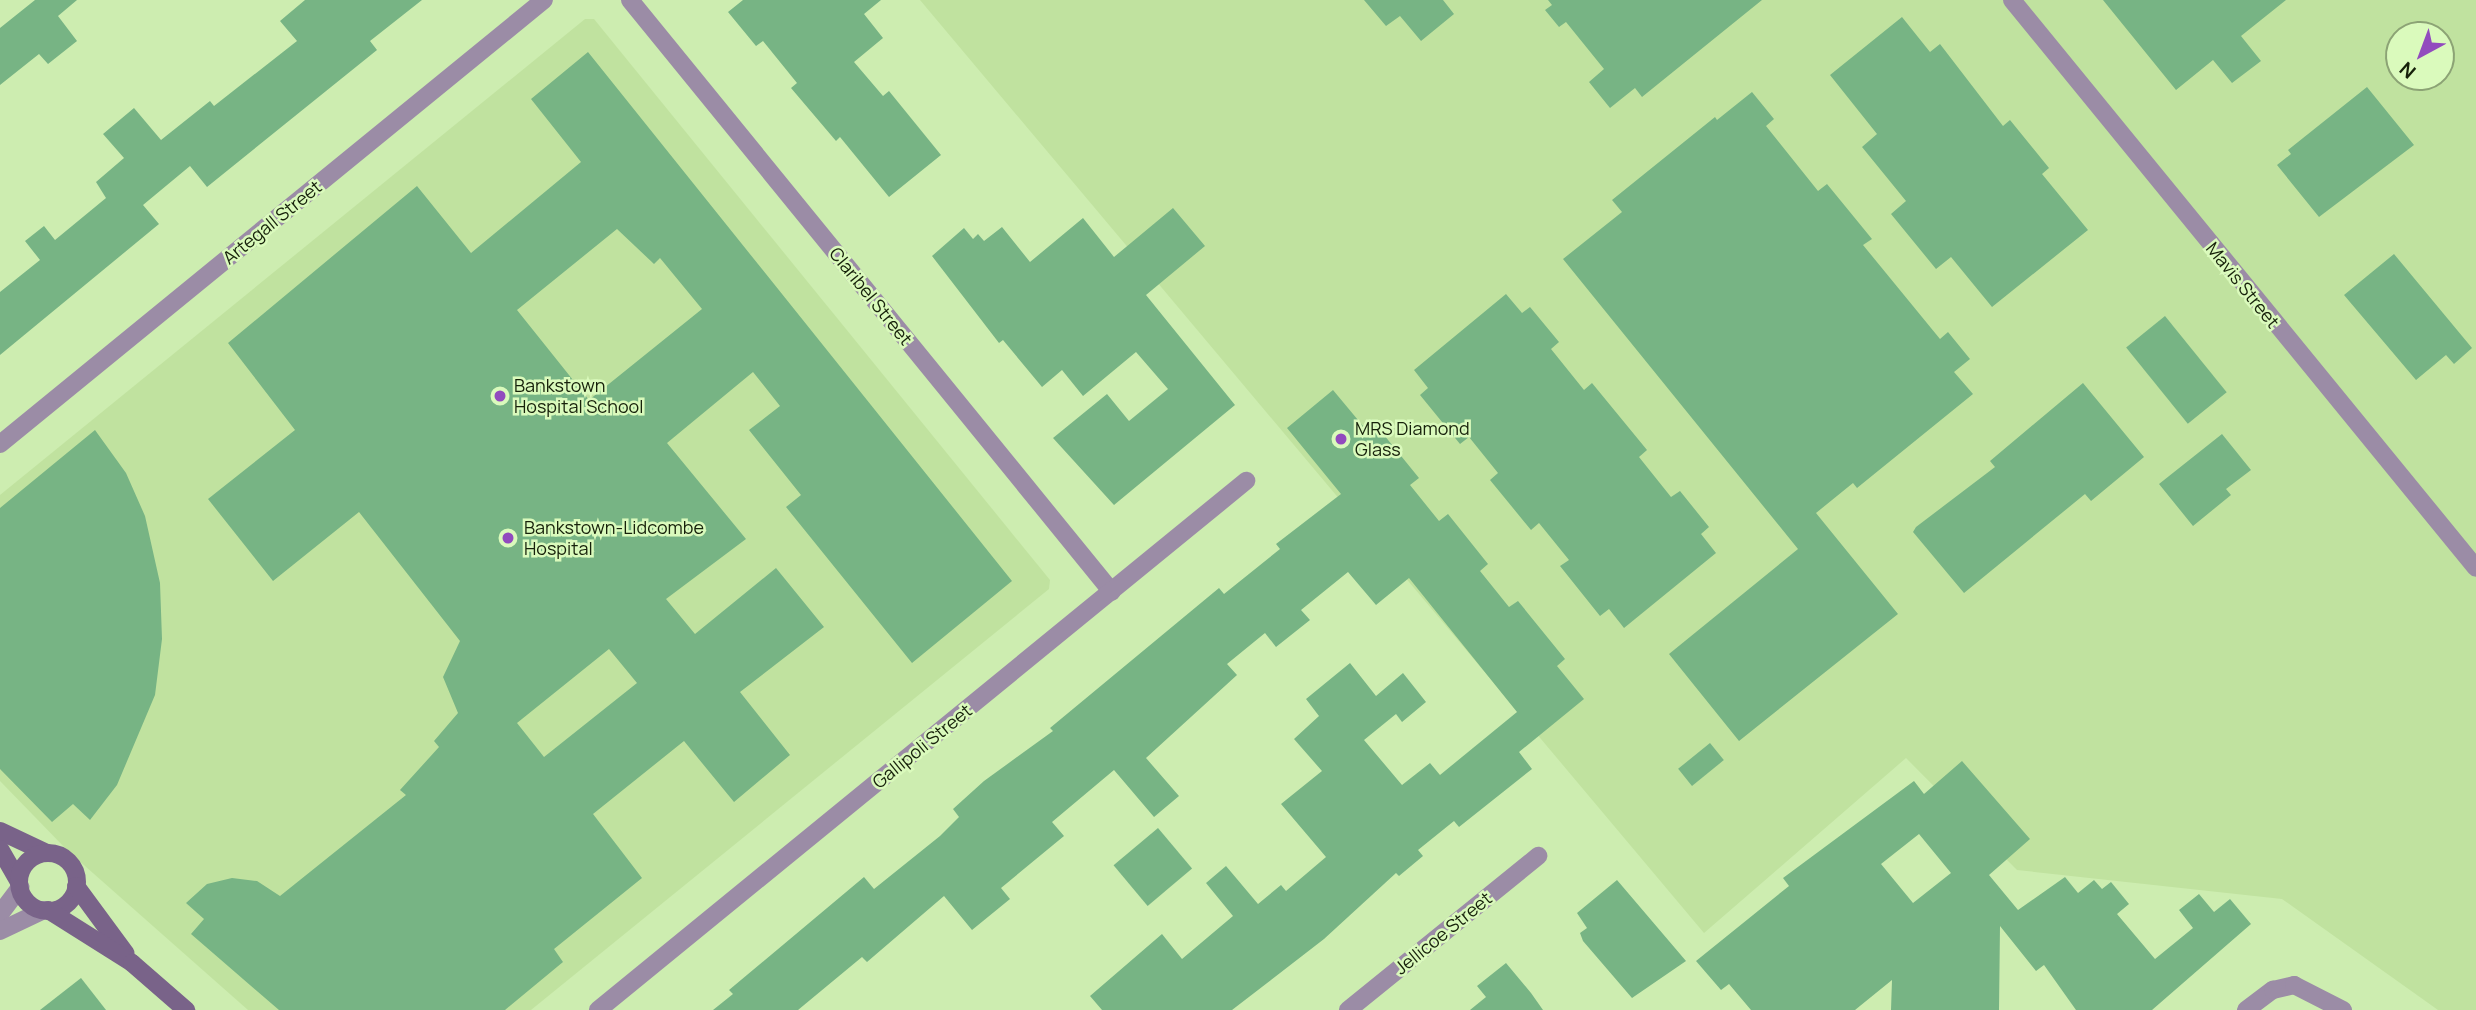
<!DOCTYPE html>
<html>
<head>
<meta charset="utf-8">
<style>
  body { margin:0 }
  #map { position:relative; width:2476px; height:1010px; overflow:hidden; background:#cdedb0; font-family:Manrope,sans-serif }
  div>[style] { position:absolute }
  .built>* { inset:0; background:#c0e29f }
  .building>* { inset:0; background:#77b484; transform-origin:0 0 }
  .street>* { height:18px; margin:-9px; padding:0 9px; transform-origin:9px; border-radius:9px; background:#9b8ca6 }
  .secondary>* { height:18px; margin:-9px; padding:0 9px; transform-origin:9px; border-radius:9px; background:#796389 }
  .secondary>.ring { margin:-9px; padding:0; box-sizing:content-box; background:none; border:18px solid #796389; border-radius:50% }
  .dots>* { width:19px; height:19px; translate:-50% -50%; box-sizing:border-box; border:4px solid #dafabc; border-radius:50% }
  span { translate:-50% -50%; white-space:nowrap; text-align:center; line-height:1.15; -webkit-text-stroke:5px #dafabc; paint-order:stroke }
  .street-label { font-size:18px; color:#16210a }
  .poi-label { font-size:18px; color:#16210a }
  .left { translate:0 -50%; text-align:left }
  .north { position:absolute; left:2385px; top:21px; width:70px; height:70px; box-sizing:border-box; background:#dafabc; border:2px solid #8ca375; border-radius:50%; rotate:221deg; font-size:19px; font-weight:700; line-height:28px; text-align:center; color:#16210a }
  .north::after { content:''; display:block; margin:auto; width:24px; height:32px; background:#924bbe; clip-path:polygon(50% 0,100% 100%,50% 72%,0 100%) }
</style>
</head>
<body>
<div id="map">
  <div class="built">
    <i style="clip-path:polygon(evenodd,920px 0,2476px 0,2476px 1010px,2438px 1010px,2282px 899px,2017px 870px,1906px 758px,1704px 933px,920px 0,2399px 35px,2441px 35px,2441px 77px,2399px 77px,2399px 35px)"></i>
    <i style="clip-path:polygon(585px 19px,594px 19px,1050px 580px,1049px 589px,531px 1010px,248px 1010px,68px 851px,0 781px,0 495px)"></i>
  </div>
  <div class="building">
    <i style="clip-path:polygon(35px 0,77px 0,58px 16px,77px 41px,48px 64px,39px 54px,0 85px,0 28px)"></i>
    <i style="clip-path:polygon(305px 0,422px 0,370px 41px,377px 50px,207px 187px,190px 166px,143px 205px,159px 224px,0 355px,0 292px,40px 260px,25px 241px,44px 226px,55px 240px,106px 198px,96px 182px,124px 158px,103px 134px,134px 108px,161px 140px,210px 101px,214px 106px,297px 41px,280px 21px)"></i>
    <i style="clip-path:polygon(743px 0,881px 0,864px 14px,883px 38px,854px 62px,883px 96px,889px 91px,941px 155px,889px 197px,840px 137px,836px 141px,791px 88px,797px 83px,763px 41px,756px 46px,728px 12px)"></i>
    <i style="clip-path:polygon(1364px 0,1443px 0,1454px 14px,1421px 41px,1400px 16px,1386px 26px)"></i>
    <i style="clip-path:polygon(1548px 0,1762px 0,1642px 97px,1635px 88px,1610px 108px,1589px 82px,1604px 69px,1566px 22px,1559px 27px,1545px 10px,1552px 5px)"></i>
    <i style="clip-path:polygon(2103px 0,2286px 0,2241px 36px,2261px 61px,2232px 83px,2213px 60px,2176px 90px)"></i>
    <i style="clip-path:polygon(1902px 17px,1930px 52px,1940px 44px,2003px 126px,2010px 120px,2049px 168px,2042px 174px,2088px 230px,1992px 307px,1951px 257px,1936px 269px,1891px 214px,1906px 201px,1862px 147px,1877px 134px,1830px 75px)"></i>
    <i style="clip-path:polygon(evenodd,588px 52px,1012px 581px,912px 663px,786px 507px,801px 495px,749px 430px,780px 406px,753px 372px,667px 443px,746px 539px,666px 599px,695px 634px,776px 568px,824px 627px,740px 692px,790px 755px,734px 802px,684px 741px,593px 814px,642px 878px,554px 949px,563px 962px,505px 1010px,279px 1010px,191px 934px,204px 919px,186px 903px,207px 884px,232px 878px,257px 881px,280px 896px,406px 795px,400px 790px,439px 747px,434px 741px,458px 713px,443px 677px,460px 641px,359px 512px,273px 581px,208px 499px,295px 430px,228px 343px,417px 186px,471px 253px,581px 162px,531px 99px,588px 52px,617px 229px,654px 264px,660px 258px,702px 309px,589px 400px,517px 310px,617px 229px,588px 52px,609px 649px,637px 683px,544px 757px,517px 723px,609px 649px)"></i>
    <i style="clip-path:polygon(2367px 87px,2414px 145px,2319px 217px,2277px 165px,2291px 154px,2288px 150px)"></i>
    <i style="clip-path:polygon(1752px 92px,1774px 119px,1766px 126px,1818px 191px,1827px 184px,1872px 239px,1863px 245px,1940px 339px,1948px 332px,1970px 359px,1954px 372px,1973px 394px,1857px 488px,1853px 483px,1816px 513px,1898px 614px,1739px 741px,1669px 654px,1798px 549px,1563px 259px,1622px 212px,1612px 200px,1715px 117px,1717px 120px)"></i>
    <i style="clip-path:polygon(1173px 208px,1205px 246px,1146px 295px,1235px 405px,1114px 505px,1053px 438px,1107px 394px,1129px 421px,1168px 389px,1136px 352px,1083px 396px,1062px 370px,1042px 387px,1003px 340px,999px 343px,932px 256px,964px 228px,973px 239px,978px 234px,984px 241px,1002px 227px,1030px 262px,1083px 218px,1114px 257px)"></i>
    <i style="clip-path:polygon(2394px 254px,2472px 348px,2454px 364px,2446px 355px,2416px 380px,2344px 295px)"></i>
    <i style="clip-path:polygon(1506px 294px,1522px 313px,1530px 307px,1559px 342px,1551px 349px,1584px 390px,1592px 383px,1647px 450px,1639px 457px,1671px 497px,1680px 491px,1709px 527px,1701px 534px,1716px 553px,1624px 628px,1609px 609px,1600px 616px,1560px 566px,1569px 560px,1539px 523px,1531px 530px,1490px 480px,1498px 473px,1469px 437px,1460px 444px,1420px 395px,1428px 388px,1414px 370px)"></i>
    <i style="left:2165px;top:316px;width:98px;height:50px;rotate:51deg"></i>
    <i style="clip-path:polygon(2083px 383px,2144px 457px,2091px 501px,2085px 494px,1964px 593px,1913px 532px,1916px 527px,1995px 467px,1990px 461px)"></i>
    <i style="clip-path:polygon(1333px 390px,1363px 426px,1371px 419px,1419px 478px,1410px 485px,1439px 521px,1448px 514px,1488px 564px,1480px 571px,1509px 607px,1518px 601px,1565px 659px,1557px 666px,1584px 699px,1519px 752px,1532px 769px,1459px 827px,1454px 821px,1418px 850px,1423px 856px,1399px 876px,1396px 873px,1324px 939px,1232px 1010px,1102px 1010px,1090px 996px,1162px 934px,1182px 959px,1233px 916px,1206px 883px,1226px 866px,1258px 904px,1281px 885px,1286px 891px,1326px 857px,1281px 804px,1322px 771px,1294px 739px,1319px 716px,1306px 699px,1350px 663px,1376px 696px,1403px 673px,1426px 702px,1402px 722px,1396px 714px,1364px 740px,1402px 785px,1430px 763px,1440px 775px,1517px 712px,1409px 578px,1376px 605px,1348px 572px,1301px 610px,1310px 620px,1276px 647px,1265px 633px,1227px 664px,1237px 675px,1146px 758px,1179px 796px,1154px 817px,1114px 770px,1052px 822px,1064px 836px,1001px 888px,1010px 899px,972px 930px,944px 896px,867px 962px,862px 957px,798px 1010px,713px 1010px,733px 994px,729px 990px,864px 877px,874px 889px,940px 836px,959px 817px,953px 809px,984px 781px,1053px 731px,1050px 728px,1219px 588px,1224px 594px,1280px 549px,1276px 544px,1341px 494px,1287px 428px)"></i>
    <i style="clip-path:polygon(95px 430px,126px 473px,145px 516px,160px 583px,162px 639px,155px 695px,117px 785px,90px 820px,73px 804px,52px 822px,0 769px,0 508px)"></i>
    <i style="clip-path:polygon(2222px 434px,2251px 470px,2226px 489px,2231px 495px,2193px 526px,2159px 484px)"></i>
    <i style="left:1710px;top:743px;width:22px;height:41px;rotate:51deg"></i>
    <i style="clip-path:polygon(evenodd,1962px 761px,2030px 839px,1989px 875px,2018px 910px,2065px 877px,2078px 893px,2094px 880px,2102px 889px,2111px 882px,2129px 904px,2117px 914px,2155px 959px,2193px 928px,2179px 910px,2199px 894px,2214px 912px,2230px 899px,2251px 924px,2152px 1010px,2076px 1010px,2044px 965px,2036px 971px,2000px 926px,1999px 1010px,1891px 1010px,1892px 980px,1855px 1010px,1751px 1010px,1729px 984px,1721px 990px,1696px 961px,1789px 886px,1783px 878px,1914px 781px,1924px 794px,1962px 761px,1919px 834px,1951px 873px,1913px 903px,1881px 864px,1919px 834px)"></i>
    <i style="left:1158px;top:828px;width:53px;height:58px;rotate:50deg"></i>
    <i style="clip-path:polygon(1617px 880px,1686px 961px,1632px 998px,1583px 941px,1580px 933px,1587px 928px,1577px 913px)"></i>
    <i style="clip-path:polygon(1506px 963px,1531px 993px,1543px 1010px,1470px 1010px,1486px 997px,1477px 986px)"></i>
    <i style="clip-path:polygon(81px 978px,106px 1010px,40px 1010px)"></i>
  </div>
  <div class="street">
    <i style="left:630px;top:0;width:763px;rotate:50.85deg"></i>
    <i style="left:2012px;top:0;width:733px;rotate:50.75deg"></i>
    <i style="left:0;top:444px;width:702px;rotate:-39.22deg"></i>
    <i style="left:0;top:914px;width:34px;rotate:-53deg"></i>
    <i style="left:0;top:931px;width:49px;rotate:-25.5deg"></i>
    <i style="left:598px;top:1010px;width:837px;rotate:-39.23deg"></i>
    <i style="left:1348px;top:1010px;width:245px;rotate:-39deg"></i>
    <i style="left:2246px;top:1010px;width:34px;rotate:-37deg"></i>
    <i style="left:2273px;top:990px;width:22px;rotate:-13deg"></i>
    <i style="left:2294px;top:985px;width:55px;rotate:27deg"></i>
  </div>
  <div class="secondary">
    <i style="left:0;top:831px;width:52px;rotate:25.1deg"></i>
    <i style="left:0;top:849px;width:38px;rotate:60deg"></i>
    <i class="ring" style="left:19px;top:853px;width:40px;height:40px"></i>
    <i style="left:76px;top:886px;width:84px;rotate:53.7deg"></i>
    <i style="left:48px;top:910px;width:99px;rotate:32.2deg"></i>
    <i style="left:132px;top:963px;width:72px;rotate:41deg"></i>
  </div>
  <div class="dots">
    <i style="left:500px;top:396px;background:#924bbe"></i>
    <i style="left:1341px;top:439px;background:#924bbe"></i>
    <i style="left:508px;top:538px;background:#924bbe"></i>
  </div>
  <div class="street-label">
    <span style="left:272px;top:222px;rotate:-39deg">Artegall Street</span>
    <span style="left:2243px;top:285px;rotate:51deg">Mavis Street</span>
    <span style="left:871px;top:296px;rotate:51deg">Claribel Street</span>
    <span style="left:922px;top:746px;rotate:-39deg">Gallipoli Street</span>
    <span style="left:1443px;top:933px;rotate:-39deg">Jellicoe Street</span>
  </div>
  <div class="poi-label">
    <span class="left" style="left:514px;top:396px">Bankstown<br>Hospital School</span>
    <span class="left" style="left:1355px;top:439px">MRS Diamond<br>Glass</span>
    <span class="left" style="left:524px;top:538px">Bankstown-Lidcombe<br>Hospital</span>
  </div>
  <div class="north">N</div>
</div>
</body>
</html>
